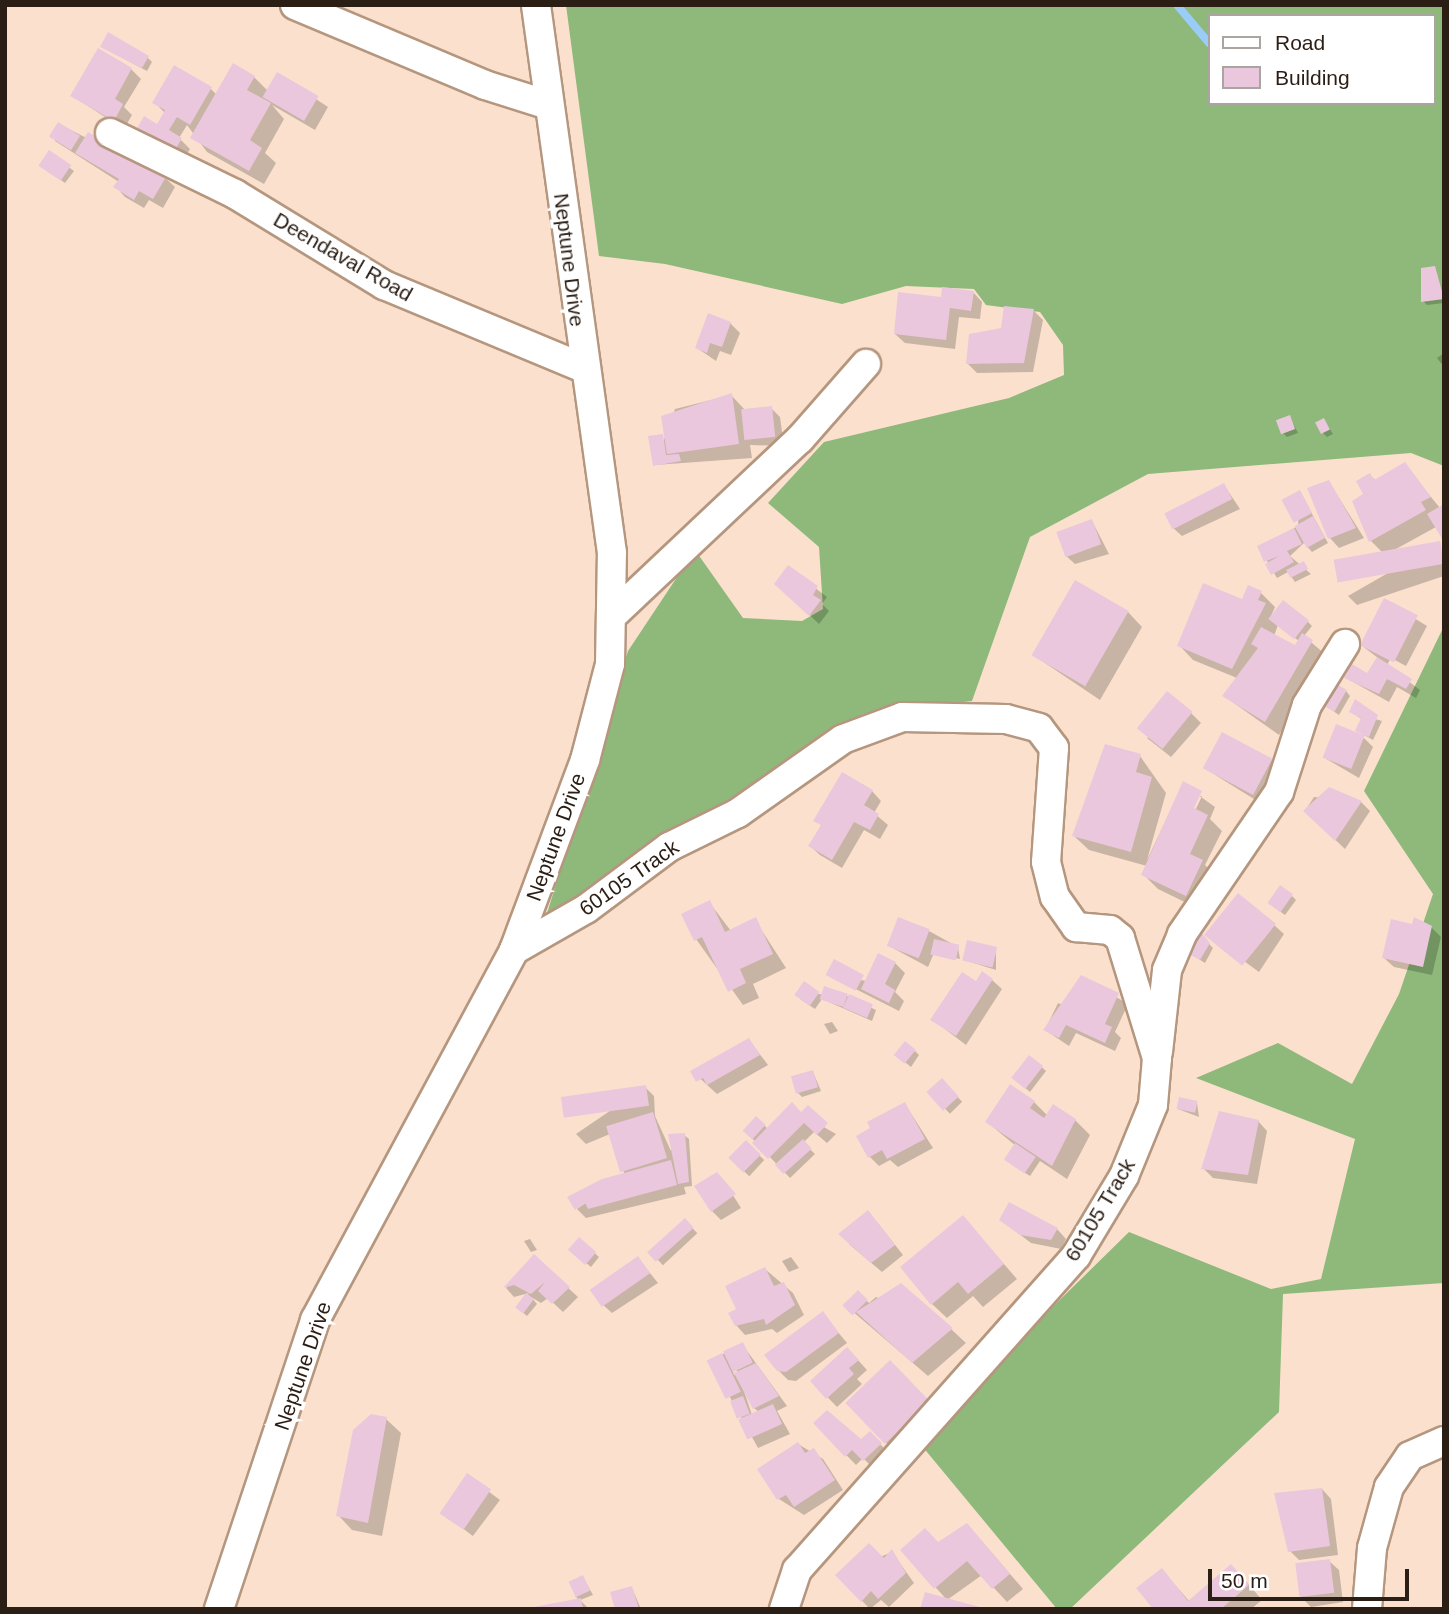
<!DOCTYPE html>
<html>
<head>
<meta charset="utf-8">
<style>
  body { margin:0 }
  #map { position:relative; width:1449px; height:1614px; overflow:hidden; background:#fbe1cd; font-family:Helvetica,sans-serif }
  div>[style] { position:absolute }
  .forest>* { inset:0; background:#8eb97a }
  .shadow>* { inset:0; background:#0003; transform-origin:0 0 }
  .stream>* { height:8px; margin:-4px; padding:0 4px; transform-origin:4px; border-radius:4px; background:#9bccf7 }
  .building>* { inset:0; background:#eac7dd; transform-origin:0 0 }
  .roads { filter:drop-shadow(2px 0 #b5967e) drop-shadow(-2px 0 #b5967e) drop-shadow(0 2px #b5967e) drop-shadow(0 -2px #b5967e) }
  .street>* { height:28px; margin:-14px; padding:0 14px; transform-origin:14px; border-radius:14px; background:#fff }
  span { translate:-50% -50%; white-space:nowrap; text-align:center; line-height:1.15; -webkit-text-stroke:7px #fff; paint-order:stroke }
  .street-label { font-size:21px; color:#2a1e15 }
  .frame { position:absolute; inset:0; border:7px solid #2a1e15; pointer-events:none }
  .legend { position:absolute; left:1208px; top:14px; width:228px; height:91px; box-sizing:border-box; background:#fff; border:2px solid #aaa5a1; margin:0; padding:9px 12px; list-style:none; font-size:21px; color:#2a1e15 }
  .legend li { display:flex; align-items:center; gap:14px; height:35px }
  .legend b { width:35px; border:2px solid #aaa5a1 }
  .scale { position:absolute; left:1208px; top:1569px; width:201px; height:32px; box-sizing:border-box; border:4px solid #2a1e15; border-top:0; padding-left:9px; font-size:21px; line-height:24px; white-space:nowrap; color:#2a1e15; -webkit-text-stroke:5px #fff; paint-order:stroke }
</style>
</head>
<body>
<div id="map">
  <div class="forest">
    <i style="clip-path:polygon(evenodd,566px 5px,1444px 5px,1444px 466px,1411px 453px,1148px 474px,1030px 537px,972px 701px,863px 714px,729px 809px,544px 923px,628px 651px,695px 550px,743px 618px,802px 621px,823px 609px,819px 547px,768px 503px,824px 442px,1009px 398px,1064px 375px,1063px 345px,1040px 312px,986px 305px,974px 289px,906px 286px,842px 304px,665px 264px,599px 256px,566px 5px,1209px 16px,1433px 16px,1433px 103px,1209px 103px,1209px 16px)"></i>
    <i style="clip-path:polygon(1444px 626px,1444px 1283px,1283px 1294px,1279px 1412px,1070px 1609px,1057px 1609px,917px 1440px,1129px 1232px,1271px 1289px,1321px 1279px,1355px 1139px,1196px 1078px,1278px 1043px,1352px 1084px,1399px 994px,1433px 894px,1364px 791px)"></i>
  </div>
  <div class="shadow">
    <i style="clip-path:polygon(102px 47px,148px 58px,152px 62px,147px 71px)"></i>
    <i style="clip-path:polygon(131px 69px,141px 79px,124px 107px,132px 115px,124px 129px,72px 96px)"></i>
    <i style="clip-path:polygon(278px 74px,328px 107px,315px 130px,272px 105px,284px 119px,265px 153px,276px 163px,264px 184px,207px 152px,187px 125px,179px 138px,190px 149px,182px 162px,157px 126px,165px 113px,154px 102px,210px 88px,217px 95px,254px 77px,268px 91px)"></i>
    <i style="clip-path:polygon(59px 124px,165px 178px,175px 187px,163px 208px,149px 200px,144px 208px,125px 197px,116px 187px,119px 182px,55px 141px)"></i>
    <i style="clip-path:polygon(49px 153px,74px 171px,65px 183px,45px 169px)"></i>
    <i style="clip-path:polygon(1434px 268px,1444px 303px,1427px 305px,1423px 301px)"></i>
    <i style="clip-path:polygon(973px 292px,982px 302px,980px 319px,959px 317px,955px 349px,905px 343px,895px 334px,942px 299px)"></i>
    <i style="clip-path:polygon(1033px 310px,1043px 320px,1033px 372px,977px 373px,968px 364px)"></i>
    <i style="clip-path:polygon(730px 323px,740px 333px,731px 355px,720px 351px,716px 361px,697px 348px)"></i>
    <i style="clip-path:polygon(1444px 353px,1444px 367px,1437px 358px)"></i>
    <i style="clip-path:polygon(731px 395px,746px 411px,771px 408px,780px 417px,784px 446px,750px 445px,752px 458px,655px 465px,675px 409px)"></i>
    <i style="clip-path:polygon(1290px 417px,1298px 433px,1287px 437px,1283px 433px)"></i>
    <i style="clip-path:polygon(1324px 420px,1333px 434px,1327px 437px,1323px 433px)"></i>
    <i style="clip-path:polygon(1404px 464px,1440px 508px,1436px 527px,1385px 555px,1371px 541px,1354px 502px,1366px 495px,1370px 475px,1376px 481px)"></i>
    <i style="clip-path:polygon(1329px 482px,1364px 538px,1339px 548px,1330px 538px)"></i>
    <i style="clip-path:polygon(1224px 485px,1240px 509px,1182px 536px,1172px 527px)"></i>
    <i style="clip-path:polygon(1300px 492px,1328px 543px,1312px 552px,1304px 543px,1290px 556px,1311px 574px,1295px 582px,1288px 572px,1277px 578px,1259px 547px,1298px 526px)"></i>
    <i style="clip-path:polygon(1092px 521px,1109px 554px,1075px 564px,1065px 555px)"></i>
    <i style="clip-path:polygon(1440px 543px,1444px 576px,1357px 605px,1348px 596px)"></i>
    <i style="clip-path:polygon(788px 567px,827px 597px,822px 604px,829px 611px,819px 624px,777px 584px)"></i>
    <i style="clip-path:polygon(evenodd,1261px 593px,1275px 607px,1271px 616px,1283px 603px,1308px 622px,1312px 626px,1304px 636px,1326px 655px,1279px 735px,1224px 696px,1237px 678px,1193px 660px,1179px 645px,1261px 593px,1278px 625px,1299px 641px,1295px 647px,1274px 636px,1278px 625px)"></i>
    <i style="clip-path:polygon(1385px 600px,1427px 626px,1406px 666px,1391px 658px,1387px 665px,1420px 690px,1416px 698px,1397px 687px,1389px 702px,1346px 678px,1368px 675px,1378px 658px,1361px 645px)"></i>
    <i style="clip-path:polygon(1128px 612px,1142px 627px,1100px 700px,1033px 655px)"></i>
    <i style="clip-path:polygon(1346px 691px,1350px 696px,1339px 715px,1323px 704px)"></i>
    <i style="clip-path:polygon(1351px 712px,1382px 721px,1373px 740px,1357px 731px,1363px 720px)"></i>
    <i style="clip-path:polygon(1191px 713px,1201px 723px,1171px 757px,1147px 738px)"></i>
    <i style="clip-path:polygon(1364px 738px,1373px 747px,1359px 778px,1323px 757px)"></i>
    <i style="clip-path:polygon(evenodd,1106px 746px,1140px 756px,1166px 793px,1147px 860px,1183px 784px,1215px 807px,1210px 819px,1222px 831px,1205px 865px,1217px 876px,1201px 910px,1158px 889px,1143px 874px,1147px 866px,1089px 850px,1074px 836px,1106px 746px,1198px 796px,1202px 796px,1192px 817px,1189px 815px,1198px 796px)"></i>
    <i style="clip-path:polygon(1271px 760px,1281px 769px,1262px 804px,1204px 768px)"></i>
    <i style="clip-path:polygon(872px 791px,881px 801px,874px 813px,888px 825px,880px 839px,864px 830px,842px 868px,820px 855px,810px 846px,822px 826px,816px 820px)"></i>
    <i style="clip-path:polygon(1314px 797px,1361px 802px,1370px 811px,1345px 849px,1305px 811px)"></i>
    <i style="clip-path:polygon(1292px 896px,1296px 900px,1285px 915px,1274px 907px)"></i>
    <i style="clip-path:polygon(709px 902px,731px 931px,755px 920px,786px 968px,753px 984px,759px 998px,743px 1005px,696px 939px)"></i>
    <i style="clip-path:polygon(1274px 925px,1284px 934px,1259px 972px,1211px 937px)"></i>
    <i style="clip-path:polygon(1431px 927px,1441px 937px,1432px 975px,1394px 967px,1384px 958px)"></i>
    <i style="clip-path:polygon(929px 931px,958px 947px,960px 959px,934px 953px,928px 967px,889px 946px)"></i>
    <i style="clip-path:polygon(1200px 934px,1213px 948px,1205px 963px,1189px 953px)"></i>
    <i style="clip-path:polygon(996px 949px,996px 970px,964px 960px)"></i>
    <i style="clip-path:polygon(895px 963px,905px 973px,895px 992px,904px 1001px,899px 1011px,828px 975px,867px 981px)"></i>
    <i style="clip-path:polygon(1082px 977px,1128px 1004px,1115px 1032px,1121px 1038px,1115px 1051px,1076px 1033px,1069px 1046px,1045px 1030px,1058px 1003px,1067px 1007px)"></i>
    <i style="clip-path:polygon(992px 980px,1002px 989px,966px 1045px,933px 1020px)"></i>
    <i style="clip-path:polygon(818px 994px,847px 996px,876px 1010px,872px 1021px,822px 999px,815px 1009px,800px 999px)"></i>
    <i style="clip-path:polygon(832px 1022px,838px 1031px,830px 1034px,824px 1024px)"></i>
    <i style="clip-path:polygon(749px 1040px,768px 1065px,717px 1094px,693px 1072px)"></i>
    <i style="clip-path:polygon(915px 1051px,919px 1055px,911px 1067px,901px 1059px)"></i>
    <i style="clip-path:polygon(1030px 1057px,1046px 1071px,1030px 1092px,1018px 1082px)"></i>
    <i style="clip-path:polygon(813px 1072px,821px 1091px,802px 1097px,798px 1093px)"></i>
    <i style="left:942px;top:1081px;width:29px;height:17px;rotate:46deg"></i>
    <i style="clip-path:polygon(645px 1087px,654px 1096px,655px 1116px,671px 1151px,684px 1135px,689px 1139px,692px 1186px,684px 1187px,686px 1194px,586px 1218px,577px 1209px,625px 1175px,610px 1134px,586px 1144px,576px 1134px)"></i>
    <i style="clip-path:polygon(1034px 1102px,1048px 1116px,1075px 1120px,1090px 1135px,1067px 1179px,1040px 1161px,1030px 1176px,1011px 1164px,1016px 1146px,987px 1122px)"></i>
    <i style="clip-path:polygon(1197px 1103px,1199px 1117px,1178px 1109px)"></i>
    <i style="clip-path:polygon(905px 1104px,933px 1148px,898px 1167px,890px 1160px,879px 1166px,870px 1157px,873px 1129px)"></i>
    <i style="clip-path:polygon(801px 1114px,836px 1134px,827px 1143px,814px 1132px,803px 1143px,815px 1154px,790px 1178px,745px 1131px,756px 1118px,768px 1129px)"></i>
    <i style="clip-path:polygon(1258px 1121px,1267px 1131px,1257px 1184px,1213px 1178px,1203px 1168px)"></i>
    <i style="left:746px;top:1143px;width:25px;height:22px;rotate:43deg"></i>
    <i style="clip-path:polygon(726px 1184px,741px 1208px,721px 1220px,712px 1211px)"></i>
    <i style="clip-path:polygon(963px 1217px,1017px 1279px,983px 1307px,973px 1296px,947px 1318px,932px 1304px)"></i>
    <i style="left:685px;top:1220px;width:18px;height:47px;rotate:47deg"></i>
    <i style="clip-path:polygon(1001px 1220px,1057px 1229px,1066px 1239px,1061px 1249px,1031px 1243px)"></i>
    <i style="clip-path:polygon(877px 1222px,903px 1255px,882px 1272px,849px 1244px)"></i>
    <i style="clip-path:polygon(530px 1239px,537px 1250px,531px 1252px,524px 1241px)"></i>
    <i style="clip-path:polygon(579px 1239px,599px 1257px,591px 1267px,575px 1254px)"></i>
    <i style="clip-path:polygon(534px 1257px,578px 1297px,563px 1312px,548px 1298px,541px 1303px,531px 1297px,537px 1304px,527px 1316px,516px 1307px,529px 1293px,514px 1297px,506px 1288px)"></i>
    <i style="clip-path:polygon(791px 1257px,799px 1268px,789px 1272px,782px 1261px)"></i>
    <i style="clip-path:polygon(638px 1258px,658px 1283px,612px 1313px,602px 1304px)"></i>
    <i style="clip-path:polygon(765px 1269px,793px 1293px,804px 1315px,777px 1333px,772px 1329px,745px 1335px,736px 1325px,738px 1309px)"></i>
    <i style="clip-path:polygon(858px 1292px,869px 1303px,876px 1297px,951px 1329px,966px 1343px,928px 1376px,844px 1304px)"></i>
    <i style="clip-path:polygon(823px 1314px,847px 1343px,796px 1381px,788px 1380px,778px 1370px)"></i>
    <i style="clip-path:polygon(evenodd,742px 1344px,787px 1406px,777px 1411px,790px 1434px,758px 1448px,710px 1361px,742px 1344px,730px 1361px,736px 1370px,739px 1373px,734px 1375px,730px 1361px,742px 1344px,743px 1388px,754px 1408px,759px 1412px,752px 1415px,743px 1388px)"></i>
    <i style="clip-path:polygon(857px 1359px,867px 1370px,857px 1379px,862px 1384px,837px 1407px,813px 1382px)"></i>
    <i style="left:890px;top:1363px;width:74px;height:58px;rotate:46deg"></i>
    <i style="clip-path:polygon(386px 1419px,401px 1433px,382px 1536px,352px 1530px,338px 1515px)"></i>
    <i style="clip-path:polygon(815px 1423px,861px 1442px,870px 1434px,890px 1454px,874px 1469px,863px 1458px,856px 1465px)"></i>
    <i style="clip-path:polygon(798px 1444px,823px 1459px,843px 1490px,804px 1515px,779px 1499px)"></i>
    <i style="left:468px;top:1476px;width:40px;height:45px;rotate:37deg"></i>
    <i style="clip-path:polygon(1322px 1489px,1331px 1499px,1338px 1555px,1299px 1560px,1290px 1551px)"></i>
    <i style="clip-path:polygon(981px 1540px,1023px 1589px,1007px 1602px,982px 1575px,947px 1600px,902px 1550px)"></i>
    <i style="clip-path:polygon(892px 1552px,914px 1583px,889px 1607px,881px 1600px,870px 1609px,837px 1575px)"></i>
    <i style="clip-path:polygon(1329px 1561px,1339px 1570px,1343px 1602px,1311px 1607px,1301px 1597px)"></i>
    <i style="clip-path:polygon(1162px 1570px,1190px 1602px,1245px 1580px,1262px 1600px,1251px 1609px,1155px 1609px)"></i>
    <i style="clip-path:polygon(583px 1577px,593px 1595px,580px 1600px,589px 1609px,536px 1609px,579px 1600px,575px 1596px)"></i>
    <i style="clip-path:polygon(632px 1588px,641px 1609px,616px 1609px)"></i>
  </div>
  <div class="stream">
    <i style="left:1177px;top:5px;width:50px;rotate:49.9deg"></i>
  </div>
  <div class="building">
    <i style="clip-path:polygon(108px 32px,149px 56px,142px 68px,100px 47px)"></i>
    <i style="clip-path:polygon(98px 48px,132px 68px,115px 99px,123px 104px,114px 121px,70px 96px)"></i>
    <i style="clip-path:polygon(233px 63px,255px 76px,247px 90px,271px 103px,250px 140px,262px 148px,249px 171px,190px 138px)"></i>
    <i style="clip-path:polygon(174px 65px,212px 87px,190px 125px,177px 117px,169px 130px,182px 138px,173px 154px,135px 132px,144px 116px,157px 124px,165px 110px,152px 103px)"></i>
    <i style="left:277px;top:72px;width:48px;height:29px;rotate:30deg"></i>
    <i style="left:58px;top:122px;width:26px;height:17px;rotate:32deg"></i>
    <i style="clip-path:polygon(88px 132px,166px 177px,153px 199px,139px 191px,134px 200px,113px 187px,119px 179px,75px 153px)"></i>
    <i style="left:49px;top:150px;width:27px;height:19px;rotate:34deg"></i>
    <i style="clip-path:polygon(1435px 266px,1444px 299px,1421px 302px,1421px 268px)"></i>
    <i style="clip-path:polygon(942px 287px,974px 291px,971px 311px,950px 308px,946px 340px,894px 334px,898px 292px,941px 297px)"></i>
    <i style="clip-path:polygon(1004px 306px,1034px 309px,1024px 363px,966px 364px,969px 334px,1001px 328px)"></i>
    <i style="clip-path:polygon(708px 313px,731px 322px,722px 347px,710px 343px,707px 353px,695px 348px)"></i>
    <i style="clip-path:polygon(732px 393px,739px 444px,667px 454px,661px 416px)"></i>
    <i style="left:772px;top:406px;width:31px;height:31px;rotate:84deg"></i>
    <i style="left:1290px;top:415px;width:15px;height:15px;rotate:70deg"></i>
    <i style="left:1324px;top:418px;width:13px;height:10px;rotate:63deg"></i>
    <i style="clip-path:polygon(663px 434px,666px 455px,679px 454px,681px 461px,653px 466px,648px 436px)"></i>
    <i style="clip-path:polygon(1405px 462px,1431px 497px,1421px 502px,1426px 510px,1369px 542px,1352px 501px,1363px 494px,1356px 481px,1370px 473px,1374px 480px)"></i>
    <i style="clip-path:polygon(1329px 480px,1356px 528px,1328px 539px,1307px 488px)"></i>
    <i style="left:1224px;top:483px;width:18px;height:67px;rotate:63deg"></i>
    <i style="left:1300px;top:490px;width:26px;height:21px;rotate:62deg"></i>
    <i style="clip-path:polygon(1444px 504px,1444px 542px,1427px 514px)"></i>
    <i style="left:1313px;top:516px;width:25px;height:21px;rotate:61deg"></i>
    <i style="left:1092px;top:519px;width:27px;height:38px;rotate:70deg"></i>
    <i style="clip-path:polygon(1294px 528px,1302px 544px,1287px 551px,1294px 562px,1271px 575px,1265px 564px,1279px 556px,1264px 562px,1257px 546px)"></i>
    <i style="left:1440px;top:541px;width:23px;height:108px;rotate:80deg"></i>
    <i style="left:1304px;top:561px;width:9px;height:20px;rotate:63deg"></i>
    <i style="clip-path:polygon(788px 565px,818px 586px,813px 595px,821px 600px,809px 616px,774px 584px)"></i>
    <i style="left:1075px;top:580px;width:62px;height:87px;rotate:30deg"></i>
    <i style="clip-path:polygon(1203px 583px,1242px 599px,1248px 585px,1262px 591px,1258px 600px,1266px 603px,1232px 669px,1177px 646px)"></i>
    <i style="left:1384px;top:598px;width:38px;height:53px;rotate:27deg"></i>
    <i style="left:1283px;top:600px;width:33px;height:24px;rotate:38deg"></i>
    <i style="clip-path:polygon(1261px 627px,1295px 645px,1302px 633px,1313px 640px,1265px 722px,1222px 696px,1258px 648px,1251px 644px)"></i>
    <i style="clip-path:polygon(1377px 657px,1412px 679px,1406px 689px,1387px 679px,1379px 694px,1344px 678px,1352px 664px,1367px 673px)"></i>
    <i style="left:1333px;top:682px;width:16px;height:25px;rotate:30deg"></i>
    <i style="left:1167px;top:691px;width:33px;height:48px;rotate:39deg"></i>
    <i style="clip-path:polygon(1355px 699px,1378px 715px,1369px 737px,1355px 731px,1361px 718px,1349px 712px)"></i>
    <i style="left:1336px;top:724px;width:31px;height:36px;rotate:22deg"></i>
    <i style="left:1222px;top:732px;width:57px;height:41px;rotate:28deg"></i>
    <i style="clip-path:polygon(1105px 744px,1141px 754px,1136px 772px,1152px 777px,1131px 852px,1072px 836px)"></i>
    <i style="clip-path:polygon(842px 772px,873px 790px,864px 805px,879px 814px,870px 830px,854px 822px,832px 860px,808px 846px,821px 825px,813px 821px)"></i>
    <i style="clip-path:polygon(1183px 781px,1202px 791px,1194px 808px,1208px 815px,1190px 854px,1203px 860px,1186px 896px,1141px 875px)"></i>
    <i style="clip-path:polygon(1329px 787px,1362px 801px,1335px 841px,1303px 811px)"></i>
    <i style="left:1280px;top:885px;width:16px;height:22px;rotate:35deg"></i>
    <i style="left:1238px;top:893px;width:49px;height:54px;rotate:39deg"></i>
    <i style="clip-path:polygon(710px 900px,725px 932px,756px 917px,773px 954px,740px 969px,746px 983px,728px 992px,702px 937px,694px 941px,681px 914px)"></i>
    <i style="left:898px;top:917px;width:34px;height:31px;rotate:21deg"></i>
    <i style="clip-path:polygon(1414px 917px,1432px 926px,1423px 967px,1382px 958px,1391px 919px,1412px 924px)"></i>
    <i style="clip-path:polygon(1200px 931px,1210px 943px,1200px 960px,1187px 953px)"></i>
    <i style="left:934px;top:939px;width:26px;height:16px;rotate:13deg"></i>
    <i style="left:967px;top:940px;width:31px;height:21px;rotate:13deg"></i>
    <i style="clip-path:polygon(878px 953px,896px 962px,885px 984px,895px 990px,889px 1003px,861px 989px)"></i>
    <i style="left:834px;top:959px;width:34px;height:18px;rotate:28deg"></i>
    <i style="clip-path:polygon(982px 971px,993px 979px,956px 1036px,930px 1020px,962px 972px,976px 981px)"></i>
    <i style="clip-path:polygon(1081px 975px,1119px 993px,1105px 1024px,1112px 1027px,1105px 1043px,1066px 1025px,1059px 1038px,1043px 1030px)"></i>
    <i style="left:804px;top:981px;width:19px;height:17px;rotate:35deg"></i>
    <i style="left:824px;top:986px;width:25px;height:14px;rotate:18deg"></i>
    <i style="left:849px;top:994px;width:26px;height:15px;rotate:23deg"></i>
    <i style="clip-path:polygon(749px 1038px,760px 1055px,707px 1085px,703px 1078px,696px 1082px,690px 1071px)"></i>
    <i style="left:905px;top:1041px;width:14px;height:18px;rotate:39deg"></i>
    <i style="left:1029px;top:1055px;width:18px;height:29px;rotate:38deg"></i>
    <i style="left:813px;top:1070px;width:18px;height:23px;rotate:74deg"></i>
    <i style="left:942px;top:1078px;width:25px;height:21px;rotate:48deg"></i>
    <i style="clip-path:polygon(1010px 1084px,1035px 1101px,1030px 1108px,1044px 1118px,1053px 1104px,1076px 1119px,1052px 1166px,985px 1122px)"></i>
    <i style="left:646px;top:1085px;width:21px;height:86px;rotate:82deg"></i>
    <i style="left:1179px;top:1097px;width:19px;height:12px;rotate:12deg"></i>
    <i style="clip-path:polygon(792px 1102px,801px 1112px,808px 1105px,828px 1123px,817px 1135px,804px 1123px,768px 1159px,752px 1143px)"></i>
    <i style="clip-path:polygon(905px 1102px,925px 1139px,887px 1159px,882px 1150px,868px 1158px,856px 1136px,870px 1128px,867px 1122px)"></i>
    <i style="clip-path:polygon(1219px 1111px,1259px 1120px,1248px 1175px,1201px 1169px)"></i>
    <i style="left:653px;top:1112px;width:48px;height:49px;rotate:73deg"></i>
    <i style="left:756px;top:1116px;width:13px;height:20px;rotate:42deg"></i>
    <i style="clip-path:polygon(685px 1133px,689px 1182px,678px 1184px,668px 1134px)"></i>
    <i style="left:803px;top:1139px;width:13px;height:38px;rotate:48deg"></i>
    <i style="left:746px;top:1140px;width:21px;height:25px;rotate:45deg"></i>
    <i style="left:1015px;top:1143px;width:25px;height:20px;rotate:34deg"></i>
    <i style="clip-path:polygon(671px 1160px,677px 1185px,588px 1209px,585px 1203px,575px 1210px,567px 1197px,602px 1179px)"></i>
    <i style="clip-path:polygon(717px 1172px,736px 1194px,711px 1212px,694px 1186px)"></i>
    <i style="clip-path:polygon(1009px 1202px,1058px 1228px,1051px 1240px,1020px 1235px,999px 1220px)"></i>
    <i style="clip-path:polygon(868px 1210px,895px 1245px,871px 1263px,838px 1234px)"></i>
    <i style="clip-path:polygon(963px 1215px,1004px 1264px,968px 1294px,958px 1282px,931px 1305px,900px 1267px)"></i>
    <i style="left:685px;top:1218px;width:13px;height:51px;rotate:48deg"></i>
    <i style="left:579px;top:1237px;width:23px;height:17px;rotate:41deg"></i>
    <i style="clip-path:polygon(534px 1254px,570px 1287px,552px 1304px,538px 1291px,545px 1282px,531px 1294px,514px 1285px,503px 1288px)"></i>
    <i style="left:638px;top:1256px;width:21px;height:59px;rotate:55deg"></i>
    <i style="clip-path:polygon(765px 1267px,774px 1286px,784px 1282px,795px 1305px,766px 1325px,764px 1319px,735px 1326px,728px 1313px,736px 1309px,725px 1286px)"></i>
    <i style="clip-path:polygon(901px 1283px,953px 1328px,912px 1363px,856px 1312px)"></i>
    <i style="left:858px;top:1290px;width:14px;height:22px;rotate:45deg"></i>
    <i style="left:526px;top:1293px;width:10px;height:18px;rotate:37deg"></i>
    <i style="clip-path:polygon(823px 1311px,839px 1333px,786px 1372px,777px 1371px,764px 1355px)"></i>
    <i style="left:743px;top:1342px;width:23px;height:22px;rotate:65deg"></i>
    <i style="clip-path:polygon(847px 1347px,859px 1360px,849px 1368px,854px 1374px,826px 1399px,810px 1381px)"></i>
    <i style="left:722px;top:1353px;width:43px;height:17px;rotate:64deg"></i>
    <i style="left:890px;top:1360px;width:57px;height:62px;rotate:46deg"></i>
    <i style="clip-path:polygon(756px 1363px,779px 1396px,753px 1409px,734px 1373px)"></i>
    <i style="left:743px;top:1396px;width:19px;height:14px;rotate:69deg"></i>
    <i style="left:773px;top:1404px;width:22px;height:38px;rotate:66deg"></i>
    <i style="clip-path:polygon(827px 1410px,861px 1439px,870px 1431px,882px 1443px,863px 1461px,852px 1450px,845px 1457px,813px 1423px)"></i>
    <i style="clip-path:polygon(371px 1414px,387px 1417px,368px 1523px,336px 1516px,353px 1430px)"></i>
    <i style="clip-path:polygon(798px 1442px,805px 1453px,814px 1448px,835px 1480px,794px 1507px,786px 1495px,777px 1500px,757px 1469px)"></i>
    <i style="left:467px;top:1473px;width:29px;height:49px;rotate:34deg"></i>
    <i style="clip-path:polygon(1322px 1488px,1330px 1546px,1288px 1552px,1274px 1493px)"></i>
    <i style="clip-path:polygon(967px 1523px,1010px 1574px,992px 1589px,967px 1561px,934px 1589px,900px 1550px,925px 1528px,938px 1542px)"></i>
    <i style="clip-path:polygon(869px 1543px,884px 1558px,892px 1549px,906px 1573px,878px 1599px,871px 1591px,861px 1602px,835px 1575px)"></i>
    <i style="left:1330px;top:1559px;width:34px;height:35px;rotate:83deg"></i>
    <i style="clip-path:polygon(1231px 1564px,1249px 1585px,1221px 1609px,1153px 1609px,1136px 1588px,1162px 1568px,1188px 1601px)"></i>
    <i style="left:583px;top:1575px;width:17px;height:16px;rotate:65deg"></i>
    <i style="clip-path:polygon(632px 1586px,639px 1609px,615px 1609px,610px 1592px)"></i>
    <i style="clip-path:polygon(925px 1592px,983px 1608px,983px 1609px,920px 1609px)"></i>
    <i style="clip-path:polygon(581px 1598px,583px 1609px,534px 1609px,534px 1607px)"></i>
  </div>
  <div class="roads">
    <div class="street">
      <i style="left:295px;top:5px;width:206px;rotate:22.8deg"></i>
      <i style="left:485px;top:85px;width:67px;rotate:17.4deg"></i>
      <i style="left:110px;top:133px;width:139px;rotate:26deg"></i>
      <i style="left:235px;top:194px;width:175px;rotate:31.4deg"></i>
      <i style="left:384px;top:285px;width:216px;rotate:22.6deg"></i>
      <i style="left:613px;top:615px;width:257px;rotate:-43.3deg"></i>
      <i style="left:800px;top:439px;width:100px;rotate:-48.7deg"></i>
      <i style="left:514px;top:950px;width:83px;rotate:-29.7deg"></i>
      <i style="left:586px;top:909px;width:104px;rotate:-36.8deg"></i>
      <i style="left:669px;top:847px;width:77px;rotate:-26.2deg"></i>
      <i style="left:738px;top:813px;width:128px;rotate:-35.2deg"></i>
      <i style="left:843px;top:739px;width:63px;rotate:-20.4deg"></i>
      <i style="left:902px;top:717px;width:104px;rotate:1.1deg"></i>
      <i style="left:1006px;top:719px;width:34px;rotate:15deg"></i>
      <i style="left:1039px;top:728px;width:25px;rotate:53deg"></i>
      <i style="left:1054px;top:748px;width:114px;rotate:94deg"></i>
      <i style="left:1046px;top:862px;width:36px;rotate:76deg"></i>
      <i style="left:1055px;top:897px;width:37px;rotate:55deg"></i>
      <i style="left:1076px;top:927px;width:34px;rotate:5deg"></i>
      <i style="left:1110px;top:930px;width:13px;rotate:39deg"></i>
      <i style="left:1120px;top:938px;width:126px;rotate:72.9deg"></i>
      <i style="left:1157px;top:1058px;width:47px;rotate:94.9deg"></i>
      <i style="left:1153px;top:1105px;width:77px;rotate:112.2deg"></i>
      <i style="left:1124px;top:1176px;width:93px;rotate:121deg"></i>
      <i style="left:1076px;top:1256px;width:420px;rotate:131.6deg"></i>
      <i style="left:797px;top:1570px;width:41px;rotate:108.4deg"></i>
      <i style="left:1158px;top:1052px;width:82px;rotate:-83.7deg"></i>
      <i style="left:1167px;top:970px;width:39px;rotate:-67deg"></i>
      <i style="left:1182px;top:934px;width:172px;rotate:-55.7deg"></i>
      <i style="left:1279px;top:792px;width:91px;rotate:-72.2deg"></i>
      <i style="left:1307px;top:705px;width:72px;rotate:-58.1deg"></i>
      <i style="left:219px;top:1609px;width:305px;rotate:-71.6deg"></i>
      <i style="left:315px;top:1320px;width:420px;rotate:-61.7deg"></i>
      <i style="left:514px;top:950px;width:203px;rotate:-69.5deg"></i>
      <i style="left:585px;top:760px;width:99px;rotate:-75.4deg"></i>
      <i style="left:610px;top:664px;width:111px;rotate:-89deg"></i>
      <i style="left:612px;top:553px;width:553px;rotate:-97.9deg"></i>
      <i style="left:1367px;top:1609px;width:61px;rotate:-85.3deg"></i>
      <i style="left:1372px;top:1548px;width:63px;rotate:-74.4deg"></i>
      <i style="left:1389px;top:1487px;width:37px;rotate:-56deg"></i>
      <i style="left:1410px;top:1456px;width:37px;rotate:-24deg"></i>
    </div>
  </div>
  <div class="street-label">
    <span style="left:343px;top:257px;rotate:30deg">Deendaval Road</span>
    <span style="left:569px;top:260px;rotate:83deg">Neptune Drive</span>
    <span style="left:556px;top:837px;rotate:-70deg">Neptune Drive</span>
    <span style="left:629px;top:878px;rotate:-35deg">60105 Track</span>
    <span style="left:1100px;top:1210px;rotate:-59deg">60105 Track</span>
    <span style="left:303px;top:1366px;rotate:-71deg">Neptune Drive</span>
  </div>
  <div class="frame"></div>
  <ul class="legend">
  <li><b style="height:9px;background:#fff"></b>Road</li>
  <li><b style="height:19px;background:#eac7dd"></b>Building</li>
  </ul>
  <div class="scale">50 m</div>
</div>
</body>
</html>
